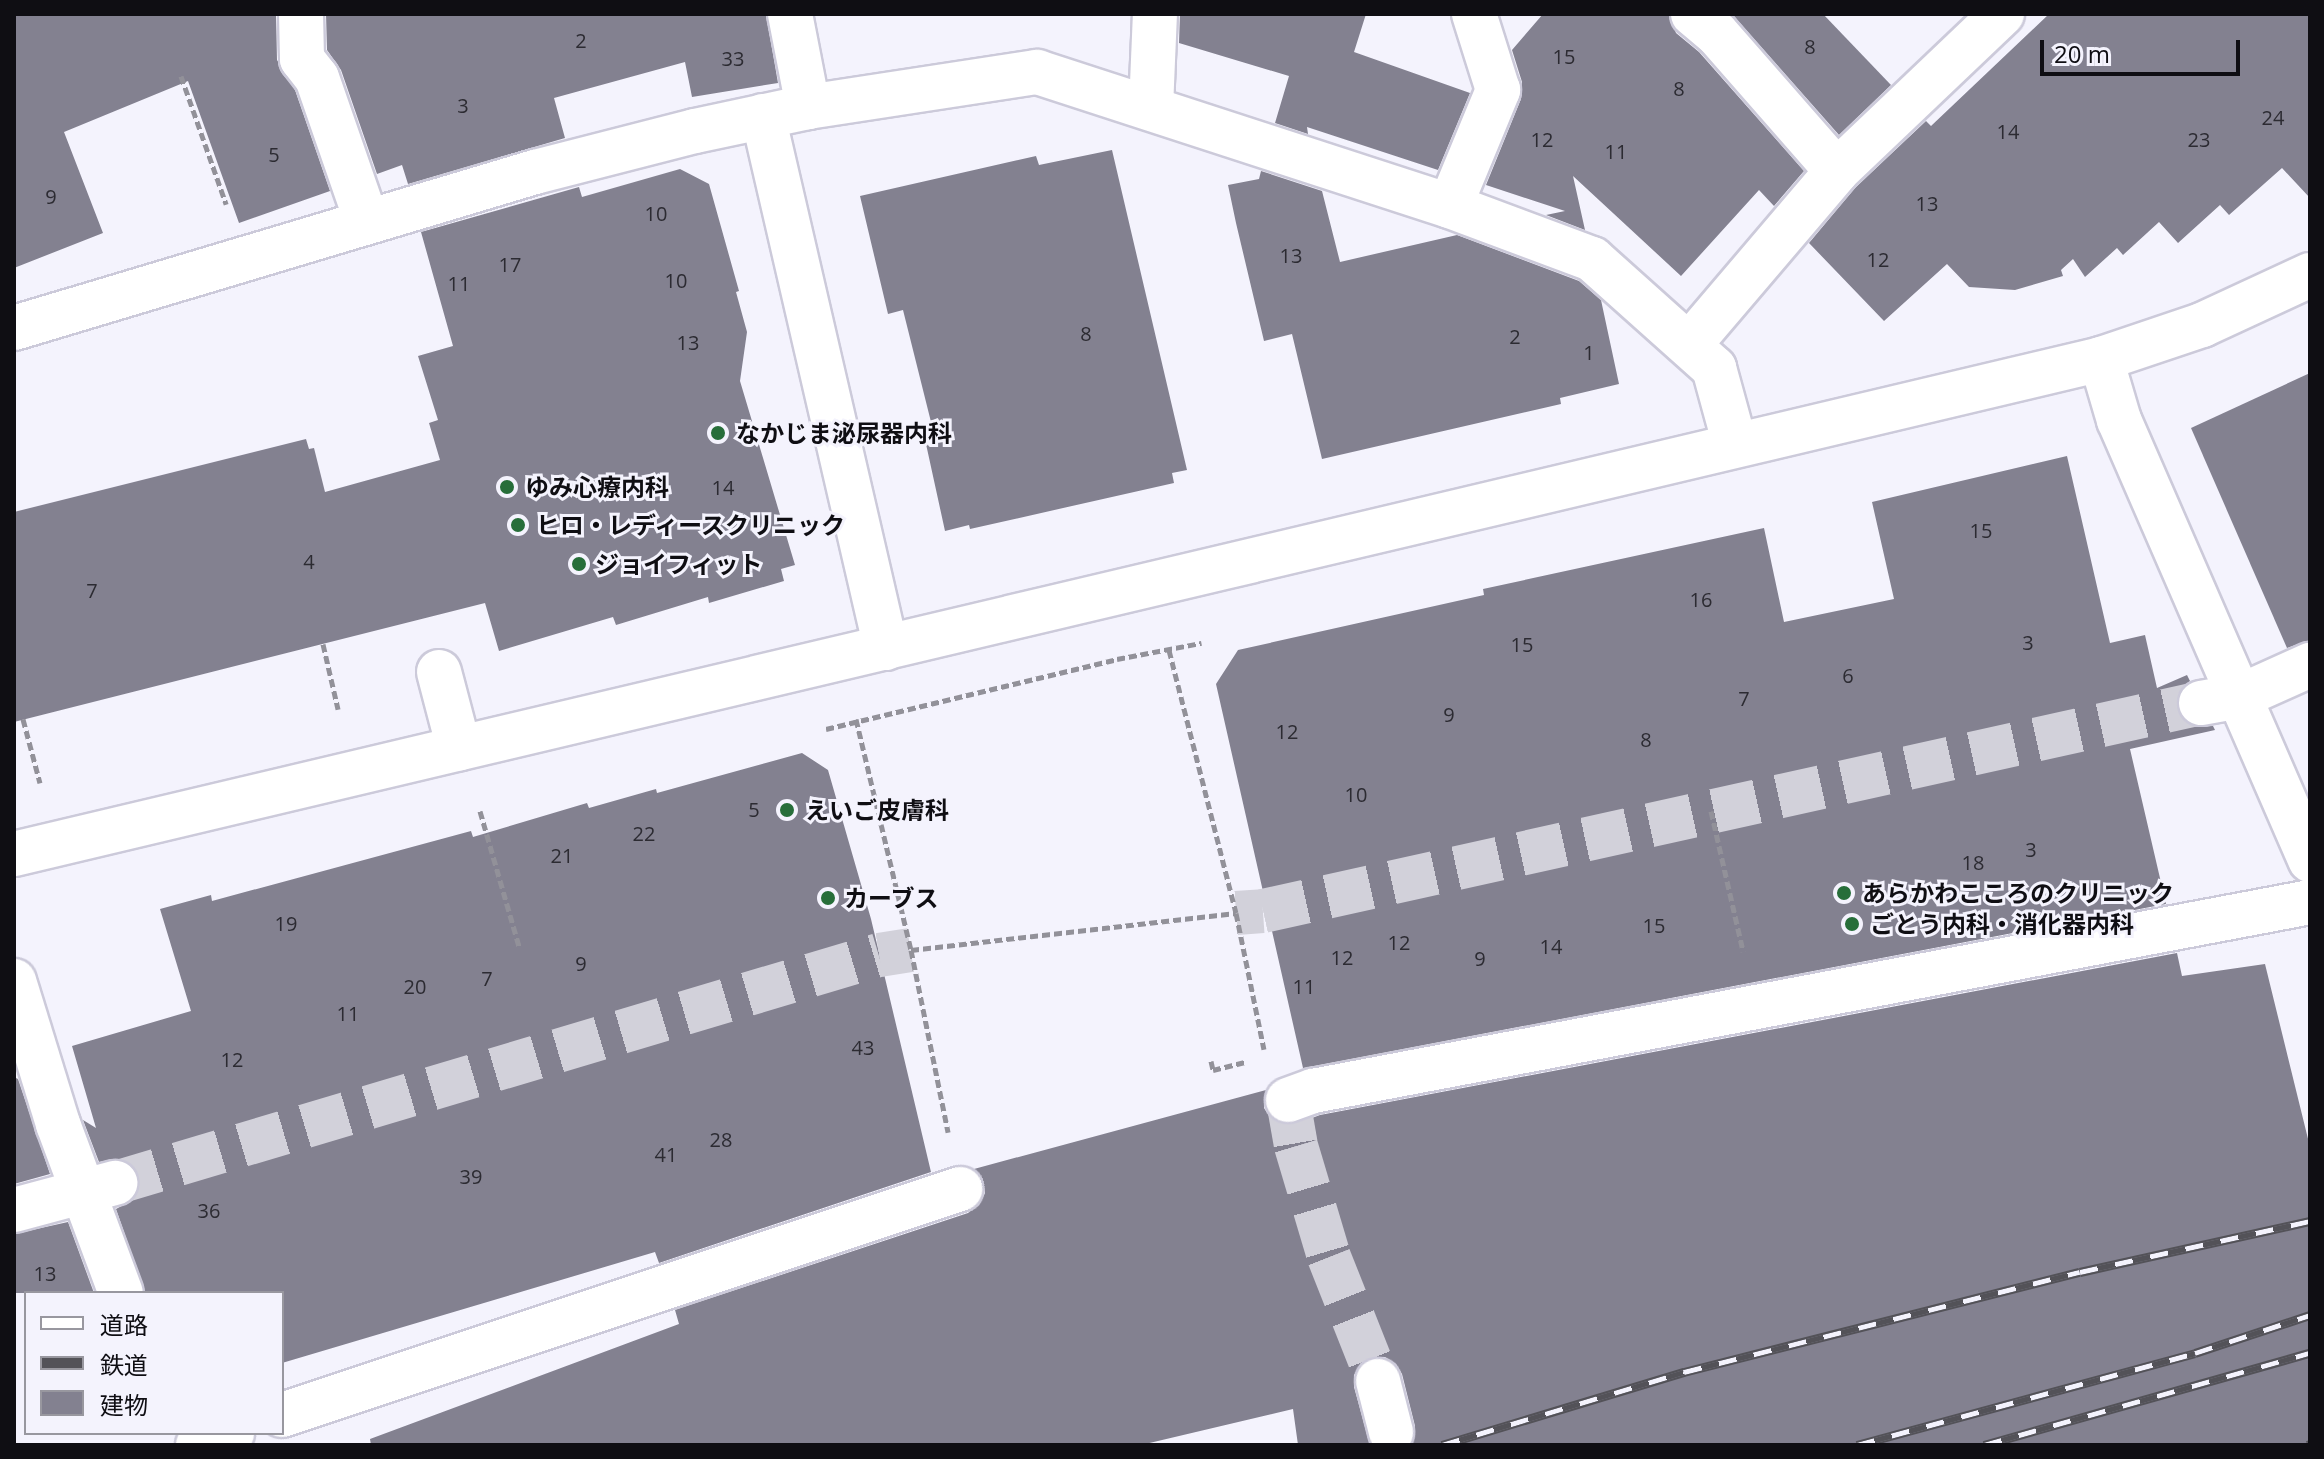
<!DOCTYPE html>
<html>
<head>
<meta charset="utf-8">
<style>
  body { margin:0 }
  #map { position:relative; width:2324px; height:1459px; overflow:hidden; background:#f4f3fd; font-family:"Open Sans","Noto Sans JP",sans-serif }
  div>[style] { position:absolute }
  .building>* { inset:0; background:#838190 }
  .minor-tunnel>* { height:44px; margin-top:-22px; transform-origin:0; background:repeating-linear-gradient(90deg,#d2d1da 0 44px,transparent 0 66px) }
  .path>* { height:5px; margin-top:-2.5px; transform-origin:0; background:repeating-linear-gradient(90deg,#929199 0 8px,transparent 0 12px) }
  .roads { filter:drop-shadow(2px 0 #cccada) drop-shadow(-2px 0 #cccada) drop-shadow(0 2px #cccada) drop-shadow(0 -2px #cccada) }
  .minor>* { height:44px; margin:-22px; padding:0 22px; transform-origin:22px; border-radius:22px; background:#fff }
  .rail>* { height:9px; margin-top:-4.5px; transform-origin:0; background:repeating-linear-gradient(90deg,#f4f3fd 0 18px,#535258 0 36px); box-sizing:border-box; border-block:2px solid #535258 }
  .dots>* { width:22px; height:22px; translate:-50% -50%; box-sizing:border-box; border:4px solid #f4f3fd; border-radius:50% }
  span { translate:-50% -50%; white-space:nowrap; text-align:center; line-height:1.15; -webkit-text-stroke:6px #f4f3fd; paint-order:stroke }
  .number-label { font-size:20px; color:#2c2b32 }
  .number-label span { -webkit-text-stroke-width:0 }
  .poi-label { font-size:24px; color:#0f0e13; font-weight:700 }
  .left { translate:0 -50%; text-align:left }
  .frame { position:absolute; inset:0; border:16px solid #0f0e13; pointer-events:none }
  .legend { position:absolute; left:24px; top:1291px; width:260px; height:144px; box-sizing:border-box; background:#f4f3fd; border:2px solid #98979f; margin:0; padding:10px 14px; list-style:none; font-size:24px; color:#0f0e13 }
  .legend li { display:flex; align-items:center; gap:16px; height:40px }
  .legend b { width:40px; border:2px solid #98979f }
  .scale { position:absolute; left:2040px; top:40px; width:200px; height:36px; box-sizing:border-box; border:4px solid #0f0e13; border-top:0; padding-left:10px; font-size:24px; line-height:28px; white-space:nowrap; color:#0f0e13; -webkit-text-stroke:6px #f4f3fd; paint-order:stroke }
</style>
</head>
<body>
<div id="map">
  <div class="building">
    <i style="clip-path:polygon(14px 14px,276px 14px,277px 60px,295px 90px,330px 191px,239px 223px,188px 81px,64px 132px,103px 233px,14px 268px)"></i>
    <i style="clip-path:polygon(326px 14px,766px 14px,778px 83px,692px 97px,685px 62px,554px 98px,565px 138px,408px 184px,402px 165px,377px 174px,341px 70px,327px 50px)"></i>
    <i style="clip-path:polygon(1180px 14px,1366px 14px,1354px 52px,1470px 93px,1438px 170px,1307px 127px,1308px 134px,1275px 123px,1289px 76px,1179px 43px)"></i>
    <i style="clip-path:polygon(1543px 14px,1669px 14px,1676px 33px,1699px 52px,1804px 171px,1774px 206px,1759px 190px,1681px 276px,1573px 176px,1585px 230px,1546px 215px,1565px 211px,1486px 185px,1521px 99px,1522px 82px,1512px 50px)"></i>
    <i style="clip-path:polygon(1732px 14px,1823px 14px,1891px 85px,1839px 135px)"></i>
    <i style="clip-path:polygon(2049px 14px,2310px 14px,2310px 198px,2282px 168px,2229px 215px,2220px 205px,2178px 243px,2159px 222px,2123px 255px,2117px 248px,2085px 277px,2073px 259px,2061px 270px,2063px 276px,2015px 290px,1969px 287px,1947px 264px,1884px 321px,1809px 243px,1855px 188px,1926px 121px,1931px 126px)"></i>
    <i style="clip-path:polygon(1112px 150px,1187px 470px,1172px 473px,1174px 483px,970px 529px,969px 525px,945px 531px,926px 444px,936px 442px,903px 310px,888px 314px,860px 196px,1036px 156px,1039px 165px)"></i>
    <i style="clip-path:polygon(680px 169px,709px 184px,739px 291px,736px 292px,747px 332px,740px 381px,795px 565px,781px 569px,784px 581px,709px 603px,708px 597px,616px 625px,613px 617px,499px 651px,485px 603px,14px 722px,14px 512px,306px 439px,309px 449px,314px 448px,325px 492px,440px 460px,429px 423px,438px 420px,418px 356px,453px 346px,421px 232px,579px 187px,582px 197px)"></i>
    <i style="clip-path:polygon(1261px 171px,1322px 191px,1340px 262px,1457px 235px,1579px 281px,1601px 300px,1619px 384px,1560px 398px,1561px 404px,1322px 459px,1292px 334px,1264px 341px,1236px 223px,1228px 185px,1259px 179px)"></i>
    <i style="clip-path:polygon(2310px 373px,2310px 640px,2287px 648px,2191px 428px)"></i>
    <i style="clip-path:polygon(2067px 456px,2110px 643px,2145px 635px,2157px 688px,2187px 675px,2190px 681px,2177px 695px,2177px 708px,2181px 718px,2193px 727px,2213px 726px,2215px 730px,2130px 749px,2166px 904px,1303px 1068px,1216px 684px,1238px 650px,1484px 595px,1483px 589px,1764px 528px,1784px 622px,1894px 599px,1872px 502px)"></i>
    <i style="clip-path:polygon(802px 753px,828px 770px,871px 919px,931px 1172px,659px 1263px,655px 1252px,282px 1363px,282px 1293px,145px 1293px,116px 1209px,133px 1200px,139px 1189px,139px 1176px,132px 1165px,122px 1159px,99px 1162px,83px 1120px,96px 1128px,72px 1046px,191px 1011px,160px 909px,211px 895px,212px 901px,471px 831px,473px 837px,587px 803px,589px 808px,656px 789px,657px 793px)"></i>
    <i style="clip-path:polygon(2177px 953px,2182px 976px,2265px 964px,2310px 1147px,2310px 1445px,1411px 1445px,1415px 1426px,1402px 1374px,1396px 1364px,1385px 1357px,1373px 1357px,1361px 1363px,1354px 1375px,1354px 1387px,1370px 1445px,1298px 1445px,1293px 1409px,1141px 1445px,371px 1445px,370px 1439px,679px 1324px,675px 1310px,968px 1213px,979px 1205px,985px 1193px,983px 1180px,974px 1169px,1266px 1090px,1264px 1108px,1271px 1119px,1283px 1124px,1296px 1124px,1320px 1115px)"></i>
    <i style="clip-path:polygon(14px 1077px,18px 1079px,50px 1174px,14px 1184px)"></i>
    <i style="clip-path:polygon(68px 1222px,94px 1293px,14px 1293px,14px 1234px)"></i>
  </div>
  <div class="minor-tunnel">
    <i style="left:1236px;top:913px;width:27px;rotate:-4deg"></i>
    <i style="left:1263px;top:911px;width:961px;rotate:-12.5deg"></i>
    <i style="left:1288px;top:1100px;width:47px;rotate:80.1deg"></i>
    <i style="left:1296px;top:1146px;width:116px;rotate:73.4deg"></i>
    <i style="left:1329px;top:1257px;width:133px;rotate:68.4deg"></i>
    <i style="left:115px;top:1183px;width:797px;rotate:-16.62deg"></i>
    <i style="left:879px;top:955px;width:32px;rotate:-9deg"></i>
  </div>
  <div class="path">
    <i style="left:181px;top:76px;width:136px;rotate:70.6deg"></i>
    <i style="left:323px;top:644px;width:67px;rotate:77deg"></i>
    <i style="left:1169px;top:650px;width:271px;rotate:75.7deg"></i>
    <i style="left:1236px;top:913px;width:139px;rotate:78.4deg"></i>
    <i style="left:23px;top:719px;width:66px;rotate:75.1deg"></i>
    <i style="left:856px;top:719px;width:237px;rotate:76.6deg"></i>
    <i style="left:911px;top:950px;width:186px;rotate:78.5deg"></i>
    <i style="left:826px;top:729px;width:299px;rotate:-13.5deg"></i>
    <i style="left:1117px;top:659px;width:86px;rotate:-10.8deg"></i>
    <i style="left:480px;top:811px;width:141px;rotate:73.9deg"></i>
    <i style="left:1711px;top:811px;width:144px;rotate:77.1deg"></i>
    <i style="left:911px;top:950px;width:327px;rotate:-6.5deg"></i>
    <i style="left:1211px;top:1061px;width:9px;rotate:77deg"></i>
    <i style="left:1213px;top:1070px;width:34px;rotate:-14deg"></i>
  </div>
  <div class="roads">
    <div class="minor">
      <i style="left:301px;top:14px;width:45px;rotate:88.7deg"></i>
      <i style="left:302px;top:59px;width:24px;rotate:52deg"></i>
      <i style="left:317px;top:78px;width:152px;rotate:70.9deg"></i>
      <i style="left:790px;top:14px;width:95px;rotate:79deg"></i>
      <i style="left:1693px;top:14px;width:31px;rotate:40deg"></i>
      <i style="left:1717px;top:34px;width:182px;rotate:48.8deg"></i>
      <i style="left:1151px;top:108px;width:94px;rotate:-87.6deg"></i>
      <i style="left:763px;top:116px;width:546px;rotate:76.98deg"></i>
      <i style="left:1450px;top:206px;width:126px;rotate:-67.5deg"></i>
      <i style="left:1498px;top:90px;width:80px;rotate:-107.5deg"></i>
      <i style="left:14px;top:328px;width:544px;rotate:-16.67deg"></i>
      <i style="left:535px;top:172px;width:165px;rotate:-14.4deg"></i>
      <i style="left:695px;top:131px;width:116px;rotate:-12deg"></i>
      <i style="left:808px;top:107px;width:232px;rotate:-8.7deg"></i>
      <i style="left:1037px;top:72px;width:434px;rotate:18deg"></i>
      <i style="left:1450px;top:206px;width:152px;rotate:20.5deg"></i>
      <i style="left:1592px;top:259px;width:164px;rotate:41.8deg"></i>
      <i style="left:1714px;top:368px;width:80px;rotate:74.7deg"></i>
      <i style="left:1689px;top:345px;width:228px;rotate:-49.6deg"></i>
      <i style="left:1837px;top:171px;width:228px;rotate:-43.6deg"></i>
      <i style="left:2101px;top:359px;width:64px;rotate:73.6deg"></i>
      <i style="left:2119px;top:420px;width:480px;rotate:66.5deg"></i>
      <i style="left:439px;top:672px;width:79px;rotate:75.3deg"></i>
      <i style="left:2201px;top:703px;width:41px;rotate:-9.9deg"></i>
      <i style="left:2241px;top:696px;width:76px;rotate:-24.2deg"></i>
      <i style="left:14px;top:854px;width:2145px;rotate:-13.34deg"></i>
      <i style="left:2101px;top:359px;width:107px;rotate:-18.6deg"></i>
      <i style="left:2202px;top:325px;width:119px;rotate:-24.8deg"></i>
      <i style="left:14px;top:981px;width:150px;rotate:72.9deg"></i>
      <i style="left:58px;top:1124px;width:180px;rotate:69.6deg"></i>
      <i style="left:1288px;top:1100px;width:27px;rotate:-20deg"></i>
      <i style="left:1313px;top:1091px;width:1015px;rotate:-10.73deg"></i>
      <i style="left:14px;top:1210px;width:105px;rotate:-15deg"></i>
      <i style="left:1378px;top:1381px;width:53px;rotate:75.7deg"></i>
      <i style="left:282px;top:1415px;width:715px;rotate:-18.43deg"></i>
      <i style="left:198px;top:1445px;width:36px;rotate:-19deg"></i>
    </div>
  </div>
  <div class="rail">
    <i style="left:1442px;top:1445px;width:253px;rotate:-16.8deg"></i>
    <i style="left:1684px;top:1372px;width:408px;rotate:-14.2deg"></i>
    <i style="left:2080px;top:1272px;width:236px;rotate:-12.5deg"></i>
    <i style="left:1857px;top:1445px;width:350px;rotate:-15.2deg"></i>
    <i style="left:2195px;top:1353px;width:121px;rotate:-18.3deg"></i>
    <i style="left:1984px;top:1445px;width:339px;rotate:-15.8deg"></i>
    <i style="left:2308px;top:1445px;width:2px;rotate:-27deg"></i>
  </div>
  <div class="dots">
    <i style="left:718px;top:433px;background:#276e3a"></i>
    <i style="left:507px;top:487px;background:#276e3a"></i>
    <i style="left:518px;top:525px;background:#276e3a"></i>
    <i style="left:579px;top:564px;background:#276e3a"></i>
    <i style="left:787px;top:810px;background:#276e3a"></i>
    <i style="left:1844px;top:893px;background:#276e3a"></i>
    <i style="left:828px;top:898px;background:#276e3a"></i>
    <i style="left:1852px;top:924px;background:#276e3a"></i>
  </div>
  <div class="number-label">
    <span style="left:581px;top:40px">2</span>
    <span style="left:1810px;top:46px">8</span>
    <span style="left:1564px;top:56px">15</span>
    <span style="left:733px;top:58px">33</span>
    <span style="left:1679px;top:88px">8</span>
    <span style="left:463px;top:105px">3</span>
    <span style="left:2273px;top:117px">24</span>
    <span style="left:2008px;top:131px">14</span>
    <span style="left:1542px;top:139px">12</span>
    <span style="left:2199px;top:139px">23</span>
    <span style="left:1616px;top:151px">11</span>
    <span style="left:274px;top:154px">5</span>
    <span style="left:51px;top:196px">9</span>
    <span style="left:1927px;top:203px">13</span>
    <span style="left:656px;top:213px">10</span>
    <span style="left:1291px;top:255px">13</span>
    <span style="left:1878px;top:259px">12</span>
    <span style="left:510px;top:264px">17</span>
    <span style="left:676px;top:280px">10</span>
    <span style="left:459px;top:283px">11</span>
    <span style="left:1086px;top:333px">8</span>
    <span style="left:1515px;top:336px">2</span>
    <span style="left:688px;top:342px">13</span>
    <span style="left:1589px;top:352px">1</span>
    <span style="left:723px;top:487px">14</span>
    <span style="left:1981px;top:530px">15</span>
    <span style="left:309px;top:561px">4</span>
    <span style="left:92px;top:590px">7</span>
    <span style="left:1701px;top:599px">16</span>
    <span style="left:2028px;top:642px">3</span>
    <span style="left:1522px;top:644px">15</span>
    <span style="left:1848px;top:675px">6</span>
    <span style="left:1744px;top:698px">7</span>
    <span style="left:1449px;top:714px">9</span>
    <span style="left:1287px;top:731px">12</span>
    <span style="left:1646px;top:739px">8</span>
    <span style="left:1356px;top:794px">10</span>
    <span style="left:754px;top:809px">5</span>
    <span style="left:644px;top:833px">22</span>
    <span style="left:2031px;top:849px">3</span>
    <span style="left:562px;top:855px">21</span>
    <span style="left:1973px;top:862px">18</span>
    <span style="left:286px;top:923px">19</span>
    <span style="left:1654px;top:925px">15</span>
    <span style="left:1399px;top:942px">12</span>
    <span style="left:1551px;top:946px">14</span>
    <span style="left:1342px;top:957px">12</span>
    <span style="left:1480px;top:958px">9</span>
    <span style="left:581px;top:963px">9</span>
    <span style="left:487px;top:978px">7</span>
    <span style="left:415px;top:986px">20</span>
    <span style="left:1304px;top:986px">11</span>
    <span style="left:348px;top:1013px">11</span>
    <span style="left:863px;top:1047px">43</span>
    <span style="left:232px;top:1059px">12</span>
    <span style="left:721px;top:1139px">28</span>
    <span style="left:666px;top:1154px">41</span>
    <span style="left:471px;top:1176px">39</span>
    <span style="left:209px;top:1210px">36</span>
    <span style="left:45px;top:1273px">13</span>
  </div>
  <div class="poi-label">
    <span class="left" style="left:736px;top:433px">なかじま泌尿器内科</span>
    <span class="left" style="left:525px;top:487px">ゆみ心療内科</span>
    <span class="left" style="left:536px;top:525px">ヒロ・レディースクリニック</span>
    <span class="left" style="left:595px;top:564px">ジョイフィット</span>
    <span class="left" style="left:805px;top:810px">えいご皮膚科</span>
    <span class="left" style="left:1862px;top:893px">あらかわこころのクリニック</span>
    <span class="left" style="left:844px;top:898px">カーブス</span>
    <span class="left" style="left:1870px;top:924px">ごとう内科・消化器内科</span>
  </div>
  <div class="frame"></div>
  <ul class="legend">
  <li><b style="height:10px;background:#fff"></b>道路</li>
  <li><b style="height:10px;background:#535258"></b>鉄道</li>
  <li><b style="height:22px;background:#838190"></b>建物</li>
  </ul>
  <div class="scale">20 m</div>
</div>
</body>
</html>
